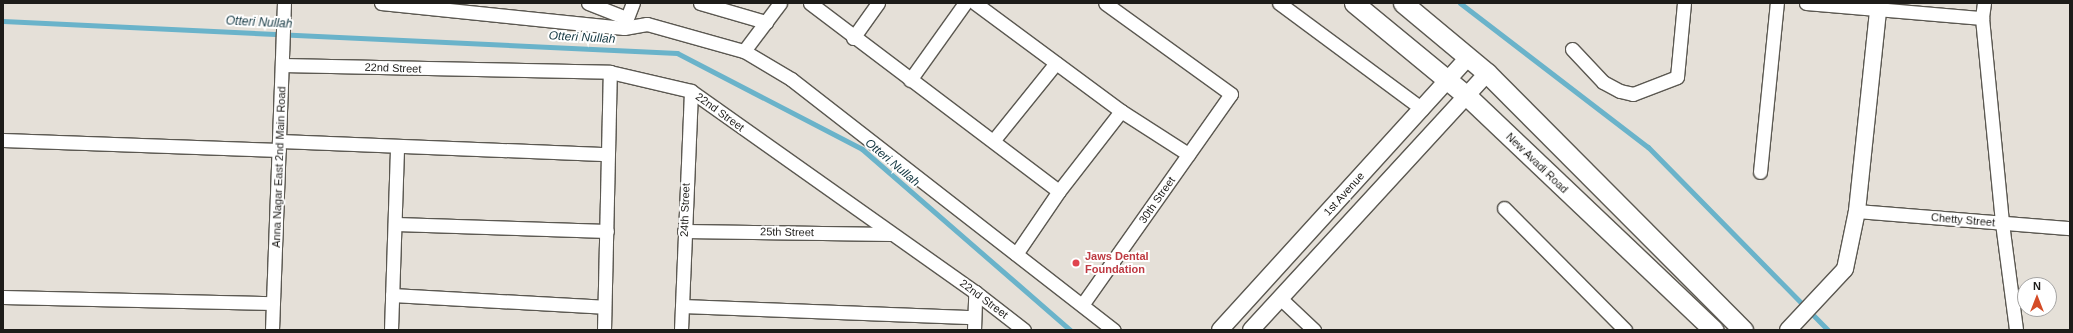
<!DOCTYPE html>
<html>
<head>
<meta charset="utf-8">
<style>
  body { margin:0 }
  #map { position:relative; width:2073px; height:333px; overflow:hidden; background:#e5e0d8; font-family:Arial,sans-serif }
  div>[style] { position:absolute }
  .stream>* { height:5px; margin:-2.5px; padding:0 2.5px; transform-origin:2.5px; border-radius:2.5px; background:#6ab3ca }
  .roads { filter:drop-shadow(1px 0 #5b5851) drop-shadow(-1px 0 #5b5851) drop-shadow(0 1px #5b5851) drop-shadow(0 -1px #5b5851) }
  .minor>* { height:13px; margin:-6.5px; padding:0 6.5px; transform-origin:6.5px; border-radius:6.5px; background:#fff }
  .tertiary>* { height:16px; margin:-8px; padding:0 8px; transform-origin:8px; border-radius:8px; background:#fff }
  .secondary>* { height:19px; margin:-9.5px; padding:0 9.5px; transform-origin:9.5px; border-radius:9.5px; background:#fff }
  .dots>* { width:11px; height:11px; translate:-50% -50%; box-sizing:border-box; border:2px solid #fff; border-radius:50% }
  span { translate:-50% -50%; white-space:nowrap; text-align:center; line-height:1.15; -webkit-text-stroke:4px #fff; paint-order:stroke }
  .street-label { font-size:11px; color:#1d1c19 }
  .health-label { font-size:11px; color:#be3a42; font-weight:700 }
  .left { translate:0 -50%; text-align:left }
  .water-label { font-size:12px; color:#123640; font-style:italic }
  .frame { position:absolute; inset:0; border:4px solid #1d1c19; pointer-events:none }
  .north { position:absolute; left:2017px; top:277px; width:40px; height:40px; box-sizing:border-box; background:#fff; border:1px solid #a5a4a3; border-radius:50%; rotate:0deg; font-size:11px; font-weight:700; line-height:16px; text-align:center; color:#1d1c19 }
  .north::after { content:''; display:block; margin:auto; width:14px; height:18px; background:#d44b26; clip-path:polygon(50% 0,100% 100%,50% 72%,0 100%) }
</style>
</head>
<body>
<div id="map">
  <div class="stream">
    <i style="left:1460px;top:3px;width:237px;rotate:37.5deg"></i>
    <i style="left:1648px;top:147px;width:257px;rotate:45.5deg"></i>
    <i style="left:3px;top:21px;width:675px;rotate:2.72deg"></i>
    <i style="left:677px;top:53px;width:208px;rotate:27.4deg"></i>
    <i style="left:862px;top:149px;width:276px;rotate:41deg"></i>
  </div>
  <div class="roads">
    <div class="minor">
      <i style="left:381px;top:3px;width:244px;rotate:5.9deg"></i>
      <i style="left:624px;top:28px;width:23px;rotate:-10deg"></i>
      <i style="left:647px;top:24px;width:101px;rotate:15.6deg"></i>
      <i style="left:744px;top:51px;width:55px;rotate:30.8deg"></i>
      <i style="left:791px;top:79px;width:409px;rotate:37.9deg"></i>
      <i style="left:588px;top:3px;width:41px;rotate:21.5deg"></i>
      <i style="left:700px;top:3px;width:69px;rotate:16.1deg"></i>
      <i style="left:810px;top:3px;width:312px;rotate:37.1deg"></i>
      <i style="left:975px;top:3px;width:182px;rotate:36.5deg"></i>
      <i style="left:1121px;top:111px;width:80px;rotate:32.7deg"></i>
      <i style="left:1279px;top:3px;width:178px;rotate:36.5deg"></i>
      <i style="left:1806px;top:3px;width:177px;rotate:4.9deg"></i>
      <i style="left:1984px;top:3px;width:15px;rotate:98deg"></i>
      <i style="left:1982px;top:18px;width:206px;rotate:84.4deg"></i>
      <i style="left:2002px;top:223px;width:108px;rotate:82.5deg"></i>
      <i style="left:624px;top:26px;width:25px;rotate:-69deg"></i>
      <i style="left:853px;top:38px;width:43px;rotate:-54.5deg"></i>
      <i style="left:1572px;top:49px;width:45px;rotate:46.8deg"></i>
      <i style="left:1603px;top:82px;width:19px;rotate:28deg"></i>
      <i style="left:1620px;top:91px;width:13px;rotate:13deg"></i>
      <i style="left:1633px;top:94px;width:47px;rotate:-21.1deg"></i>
      <i style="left:1677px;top:77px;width:74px;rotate:-84.6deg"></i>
      <i style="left:744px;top:51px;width:60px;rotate:-53.1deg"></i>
      <i style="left:282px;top:65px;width:328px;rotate:1.2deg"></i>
      <i style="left:610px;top:72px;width:83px;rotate:13.2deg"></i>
      <i style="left:691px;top:91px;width:348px;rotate:35.3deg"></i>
      <i style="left:975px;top:292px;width:62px;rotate:37.8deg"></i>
      <i style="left:910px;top:80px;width:95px;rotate:-54.5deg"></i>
      <i style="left:3px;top:140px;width:276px;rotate:2.1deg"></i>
      <i style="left:280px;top:141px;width:328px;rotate:2.3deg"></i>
      <i style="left:993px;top:141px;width:100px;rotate:-51.1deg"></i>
      <i style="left:1760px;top:172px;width:170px;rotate:-84.3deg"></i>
      <i style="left:1504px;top:208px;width:172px;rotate:45.2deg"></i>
      <i style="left:1857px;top:211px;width:214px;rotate:4.6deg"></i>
      <i style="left:396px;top:224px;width:211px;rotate:1.9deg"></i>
      <i style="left:684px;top:231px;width:207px;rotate:0.8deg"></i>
      <i style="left:1016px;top:254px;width:76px;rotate:-55.7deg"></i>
      <i style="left:1059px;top:191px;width:101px;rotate:-52.2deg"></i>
      <i style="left:392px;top:295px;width:212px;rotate:3.2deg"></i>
      <i style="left:3px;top:297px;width:270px;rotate:1.3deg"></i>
      <i style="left:1280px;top:298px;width:47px;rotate:43.3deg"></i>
      <i style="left:1082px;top:305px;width:258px;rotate:-54.8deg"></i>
      <i style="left:1231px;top:94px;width:155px;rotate:-144.2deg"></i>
      <i style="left:682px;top:306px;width:292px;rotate:2.2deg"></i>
      <i style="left:272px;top:330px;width:327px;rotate:-87.9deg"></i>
      <i style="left:391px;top:330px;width:184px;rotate:-88.1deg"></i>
      <i style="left:604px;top:330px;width:258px;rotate:-88.7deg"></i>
      <i style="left:681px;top:330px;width:239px;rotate:-87.6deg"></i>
      <i style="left:974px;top:330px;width:38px;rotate:-88deg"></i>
    </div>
    <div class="tertiary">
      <i style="left:1220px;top:330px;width:369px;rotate:-47.7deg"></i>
      <i style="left:1251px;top:330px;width:349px;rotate:-47.4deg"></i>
      <i style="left:1788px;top:330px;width:83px;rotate:-46.9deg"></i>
      <i style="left:1845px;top:269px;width:59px;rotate:-78.3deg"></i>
      <i style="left:1857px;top:211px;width:209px;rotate:-84deg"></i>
    </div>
    <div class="secondary">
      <i style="left:1354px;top:3px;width:146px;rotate:39.5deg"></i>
      <i style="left:1467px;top:96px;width:340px;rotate:43.5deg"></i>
      <i style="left:1403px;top:3px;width:109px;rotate:39.8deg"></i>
      <i style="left:1487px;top:73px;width:363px;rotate:45.1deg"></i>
    </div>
  </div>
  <div class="dots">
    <i style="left:1076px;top:263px;background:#e0444e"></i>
  </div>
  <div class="street-label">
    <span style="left:393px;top:68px;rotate:2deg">22nd Street</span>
    <span style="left:720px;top:112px;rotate:36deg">22nd Street</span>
    <span style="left:1537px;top:163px;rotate:44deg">New Avadi Road</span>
    <span style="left:279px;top:167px;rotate:-88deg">Anna Nagar East 2nd Main Road</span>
    <span style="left:1344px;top:194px;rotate:-48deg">1st Avenue</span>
    <span style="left:1157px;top:200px;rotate:-55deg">30th Street</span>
    <span style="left:685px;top:210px;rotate:-88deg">24th Street</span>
    <span style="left:1963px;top:220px;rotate:5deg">Chetty Street</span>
    <span style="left:787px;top:232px;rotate:1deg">25th Street</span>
    <span style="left:984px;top:299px;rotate:37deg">22nd Street</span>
  </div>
  <div class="health-label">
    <span class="left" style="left:1085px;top:263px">Jaws Dental<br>Foundation</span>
  </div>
  <div class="water-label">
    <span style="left:259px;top:23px;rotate:3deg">Otteri Nullah</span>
    <span style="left:582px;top:38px;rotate:3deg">Otteri Nullah</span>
    <span style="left:892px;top:163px;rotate:40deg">Otteri Nullah</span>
  </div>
  <div class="frame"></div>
  <div class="north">N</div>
</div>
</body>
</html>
